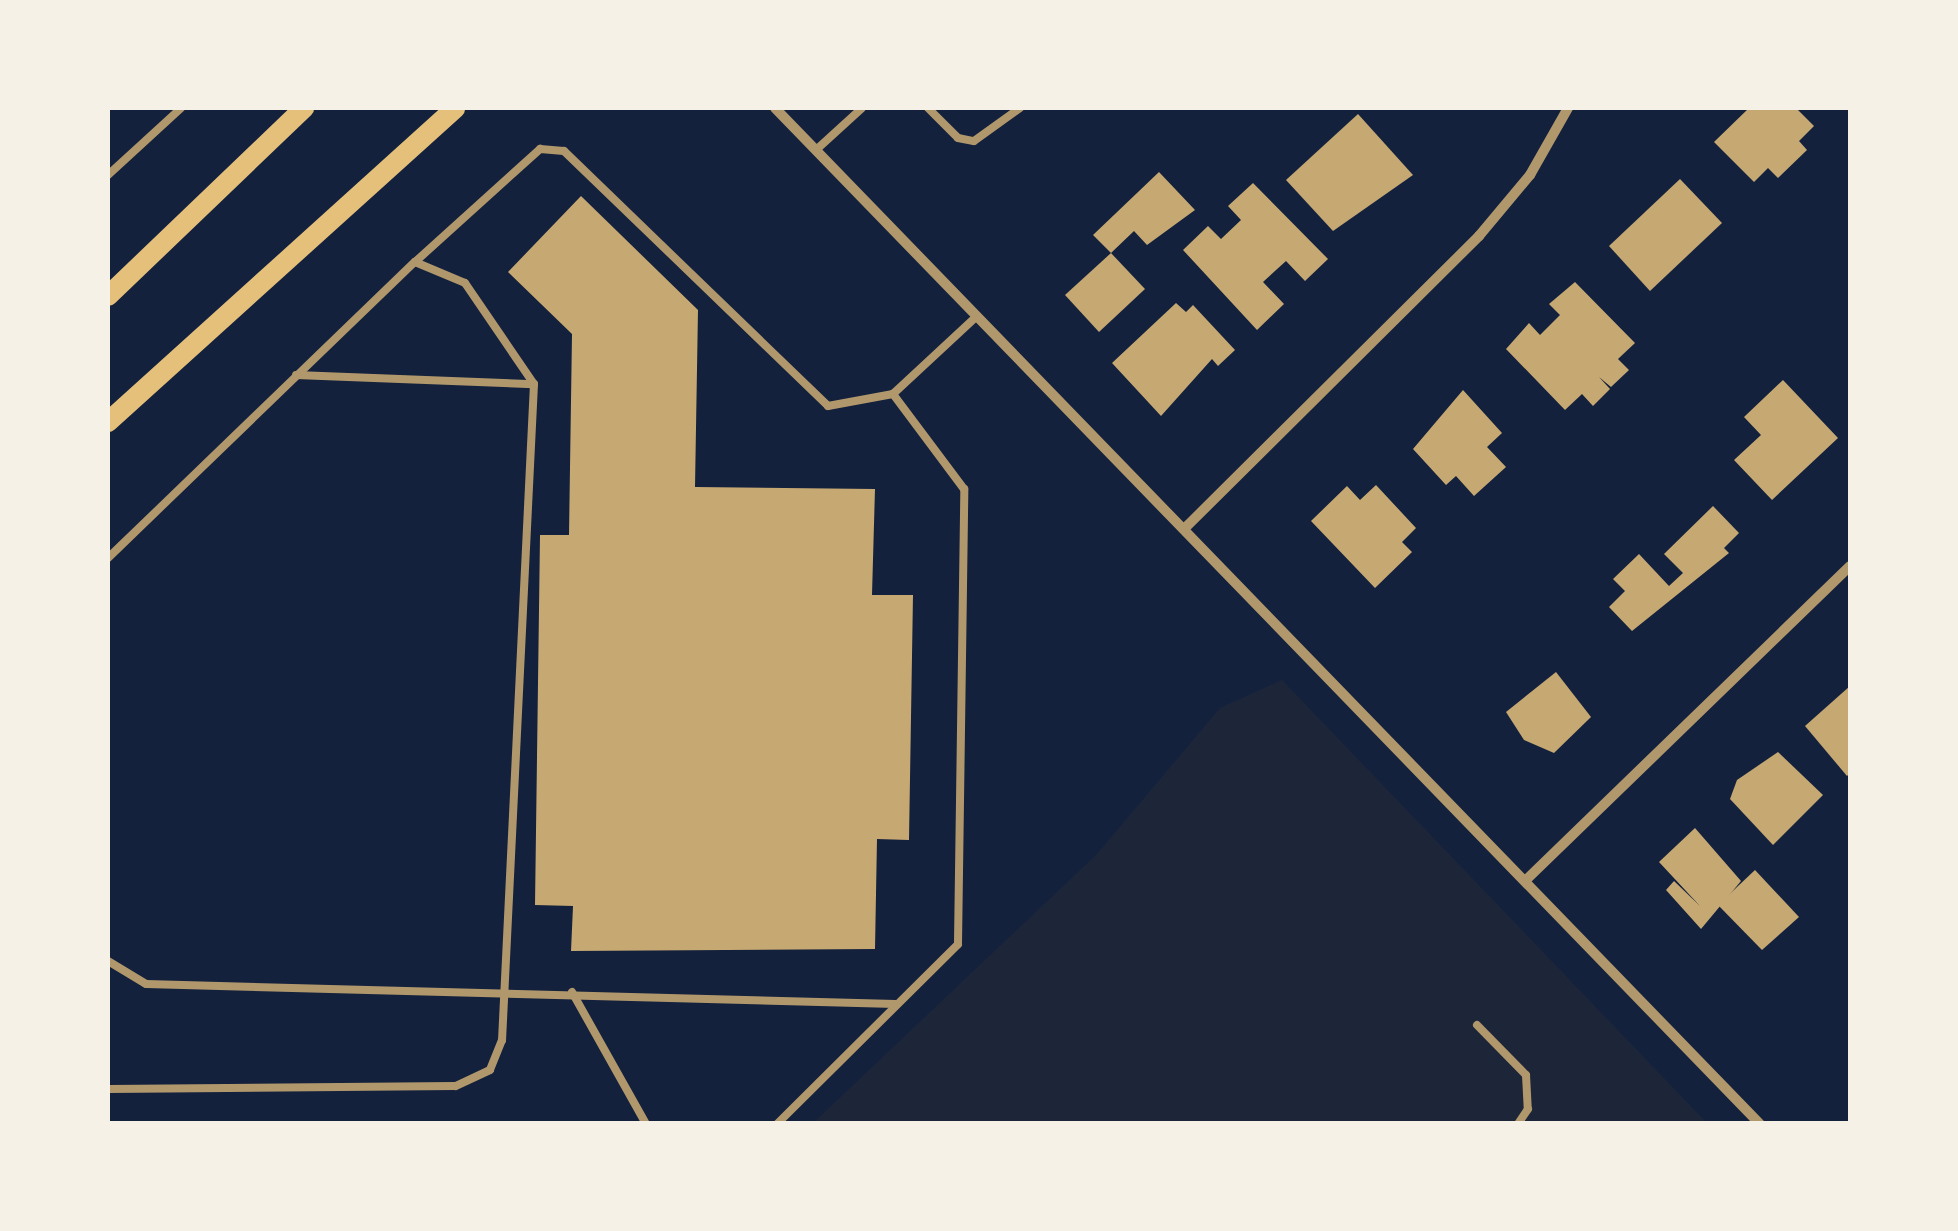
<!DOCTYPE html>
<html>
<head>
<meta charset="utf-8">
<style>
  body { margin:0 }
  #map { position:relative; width:1958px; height:1231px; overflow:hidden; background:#14213d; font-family:"PT Sans",sans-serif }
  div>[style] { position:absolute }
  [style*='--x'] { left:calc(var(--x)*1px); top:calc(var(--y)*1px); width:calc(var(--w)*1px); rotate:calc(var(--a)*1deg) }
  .green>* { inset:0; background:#1d2539 }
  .building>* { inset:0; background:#c6a872 }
  .service>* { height:8px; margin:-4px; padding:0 4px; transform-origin:4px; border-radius:4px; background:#b1986c }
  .minor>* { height:10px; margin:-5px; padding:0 5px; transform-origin:5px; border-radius:5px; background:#b1986c }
  .secondary>* { height:20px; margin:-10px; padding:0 10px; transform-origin:10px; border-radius:10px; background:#e5c07b }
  span { translate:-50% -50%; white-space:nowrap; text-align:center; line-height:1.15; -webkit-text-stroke:9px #f6f1e7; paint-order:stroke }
  .frame { position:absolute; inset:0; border:110px solid #f6f1e7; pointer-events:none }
</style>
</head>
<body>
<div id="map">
  <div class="green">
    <i style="clip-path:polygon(1282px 680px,1707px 1123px,812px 1124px,1097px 854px,1220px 708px)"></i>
  </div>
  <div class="building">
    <i style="clip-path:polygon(1749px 108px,1796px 108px,1814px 126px,1799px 141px,1807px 150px,1778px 178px,1768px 168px,1754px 182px,1714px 142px)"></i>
    <i style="clip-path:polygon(1358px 114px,1413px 175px,1333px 231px,1286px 180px)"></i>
    <i style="clip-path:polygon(1159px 172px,1195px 210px,1147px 245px,1134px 231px,1111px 253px,1093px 235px)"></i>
    <i style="clip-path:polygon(1680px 179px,1722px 223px,1650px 291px,1609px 246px)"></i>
    <i style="clip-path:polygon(1253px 183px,1328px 259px,1305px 281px,1286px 261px,1263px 282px,1284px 304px,1257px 330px,1183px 250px,1208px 226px,1221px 239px,1241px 220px,1228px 206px)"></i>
    <i style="clip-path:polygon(581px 196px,698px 310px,695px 487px,875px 489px,872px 595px,913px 595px,909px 840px,877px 839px,875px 949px,571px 951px,573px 906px,535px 905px,540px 535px,569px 535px,572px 334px,508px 272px)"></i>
    <i style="clip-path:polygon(1111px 253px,1145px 289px,1099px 332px,1065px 295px)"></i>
    <i style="clip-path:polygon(1575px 282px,1635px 343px,1618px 359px,1629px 370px,1611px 387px,1599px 377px,1610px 389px,1593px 406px,1582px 394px,1565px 410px,1506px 349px,1529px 323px,1540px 335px,1560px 315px,1549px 304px)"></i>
    <i style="clip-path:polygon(1176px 303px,1186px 312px,1193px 305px,1235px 350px,1218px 366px,1212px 359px,1161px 416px,1112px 363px)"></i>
    <i style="clip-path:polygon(1783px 380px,1838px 438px,1772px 500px,1734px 460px,1761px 435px,1744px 417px)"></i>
    <i style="clip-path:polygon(1463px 390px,1502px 433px,1487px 447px,1506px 467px,1474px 496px,1456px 476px,1446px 485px,1413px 449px)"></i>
    <i style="clip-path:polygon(1376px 485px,1416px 528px,1402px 542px,1412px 552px,1375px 588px,1311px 521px,1347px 486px,1360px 500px)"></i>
    <i style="clip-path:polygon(1713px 506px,1739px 533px,1724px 548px,1729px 553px,1632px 631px,1609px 607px,1625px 591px,1613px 579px,1639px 554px,1669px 586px,1683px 573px,1664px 554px)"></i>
    <i style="clip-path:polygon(1556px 672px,1591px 717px,1554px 753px,1524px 740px,1506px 712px)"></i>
    <i style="clip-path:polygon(1850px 686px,1850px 773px,1847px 776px,1805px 726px)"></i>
    <i style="clip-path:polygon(1778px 752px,1823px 795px,1773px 845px,1730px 799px,1737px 780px)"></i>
    <i style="clip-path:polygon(1695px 828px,1741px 881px,1701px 929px,1666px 890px,1674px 881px,1700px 906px,1659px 862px)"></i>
    <i style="clip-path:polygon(1755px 870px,1799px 917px,1762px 950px,1718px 905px)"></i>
  </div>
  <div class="service">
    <i style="--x:928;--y:108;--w:42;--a:45"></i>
    <i style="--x:958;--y:138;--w:16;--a:11"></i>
    <i style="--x:974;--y:141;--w:57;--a:-35.7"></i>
    <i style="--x:816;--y:150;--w:62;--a:-42.4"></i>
    <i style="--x:108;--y:175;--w:99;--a:-42.5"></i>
    <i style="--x:415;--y:262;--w:169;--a:-42.1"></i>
    <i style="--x:540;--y:149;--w:24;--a:5"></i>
    <i style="--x:564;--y:151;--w:367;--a:44"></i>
    <i style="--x:828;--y:406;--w:66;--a:-10.5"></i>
    <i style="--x:893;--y:394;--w:115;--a:-42.9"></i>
    <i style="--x:296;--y:375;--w:238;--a:2.2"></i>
    <i style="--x:108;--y:558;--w:426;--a:-44"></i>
    <i style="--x:415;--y:262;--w:54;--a:22.8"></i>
    <i style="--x:465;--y:283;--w:122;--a:55.7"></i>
    <i style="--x:534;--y:384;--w:657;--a:92.79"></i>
    <i style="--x:502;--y:1040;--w:32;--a:112"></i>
    <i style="--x:490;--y:1070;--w:38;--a:155"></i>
    <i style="--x:455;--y:1086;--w:347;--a:179.5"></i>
    <i style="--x:108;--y:961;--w:44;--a:31.2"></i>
    <i style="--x:146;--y:984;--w:750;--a:1.53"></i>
    <i style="--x:572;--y:992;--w:151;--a:60.7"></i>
    <i style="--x:1477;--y:1025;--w:70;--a:45.6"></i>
    <i style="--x:1526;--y:1075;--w:34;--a:87"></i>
    <i style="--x:1528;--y:1109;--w:18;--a:124"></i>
    <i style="--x:777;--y:1124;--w:255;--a:-44.8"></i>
    <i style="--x:958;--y:944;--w:455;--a:-89.2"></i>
    <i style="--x:964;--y:489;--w:119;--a:-126.8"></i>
  </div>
  <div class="minor">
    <i style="--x:775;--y:108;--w:1415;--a:45.89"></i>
    <i style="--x:1184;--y:529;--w:416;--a:-44.8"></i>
    <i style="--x:1479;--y:236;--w:80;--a:-50.1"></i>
    <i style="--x:1530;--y:175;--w:77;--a:-60.4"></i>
    <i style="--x:1526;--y:880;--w:451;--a:-44.1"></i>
  </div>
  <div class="secondary">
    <i style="--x:108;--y:296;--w:272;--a:-43.8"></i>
    <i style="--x:108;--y:422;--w:468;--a:-42.1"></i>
  </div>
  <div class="frame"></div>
</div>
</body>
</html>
